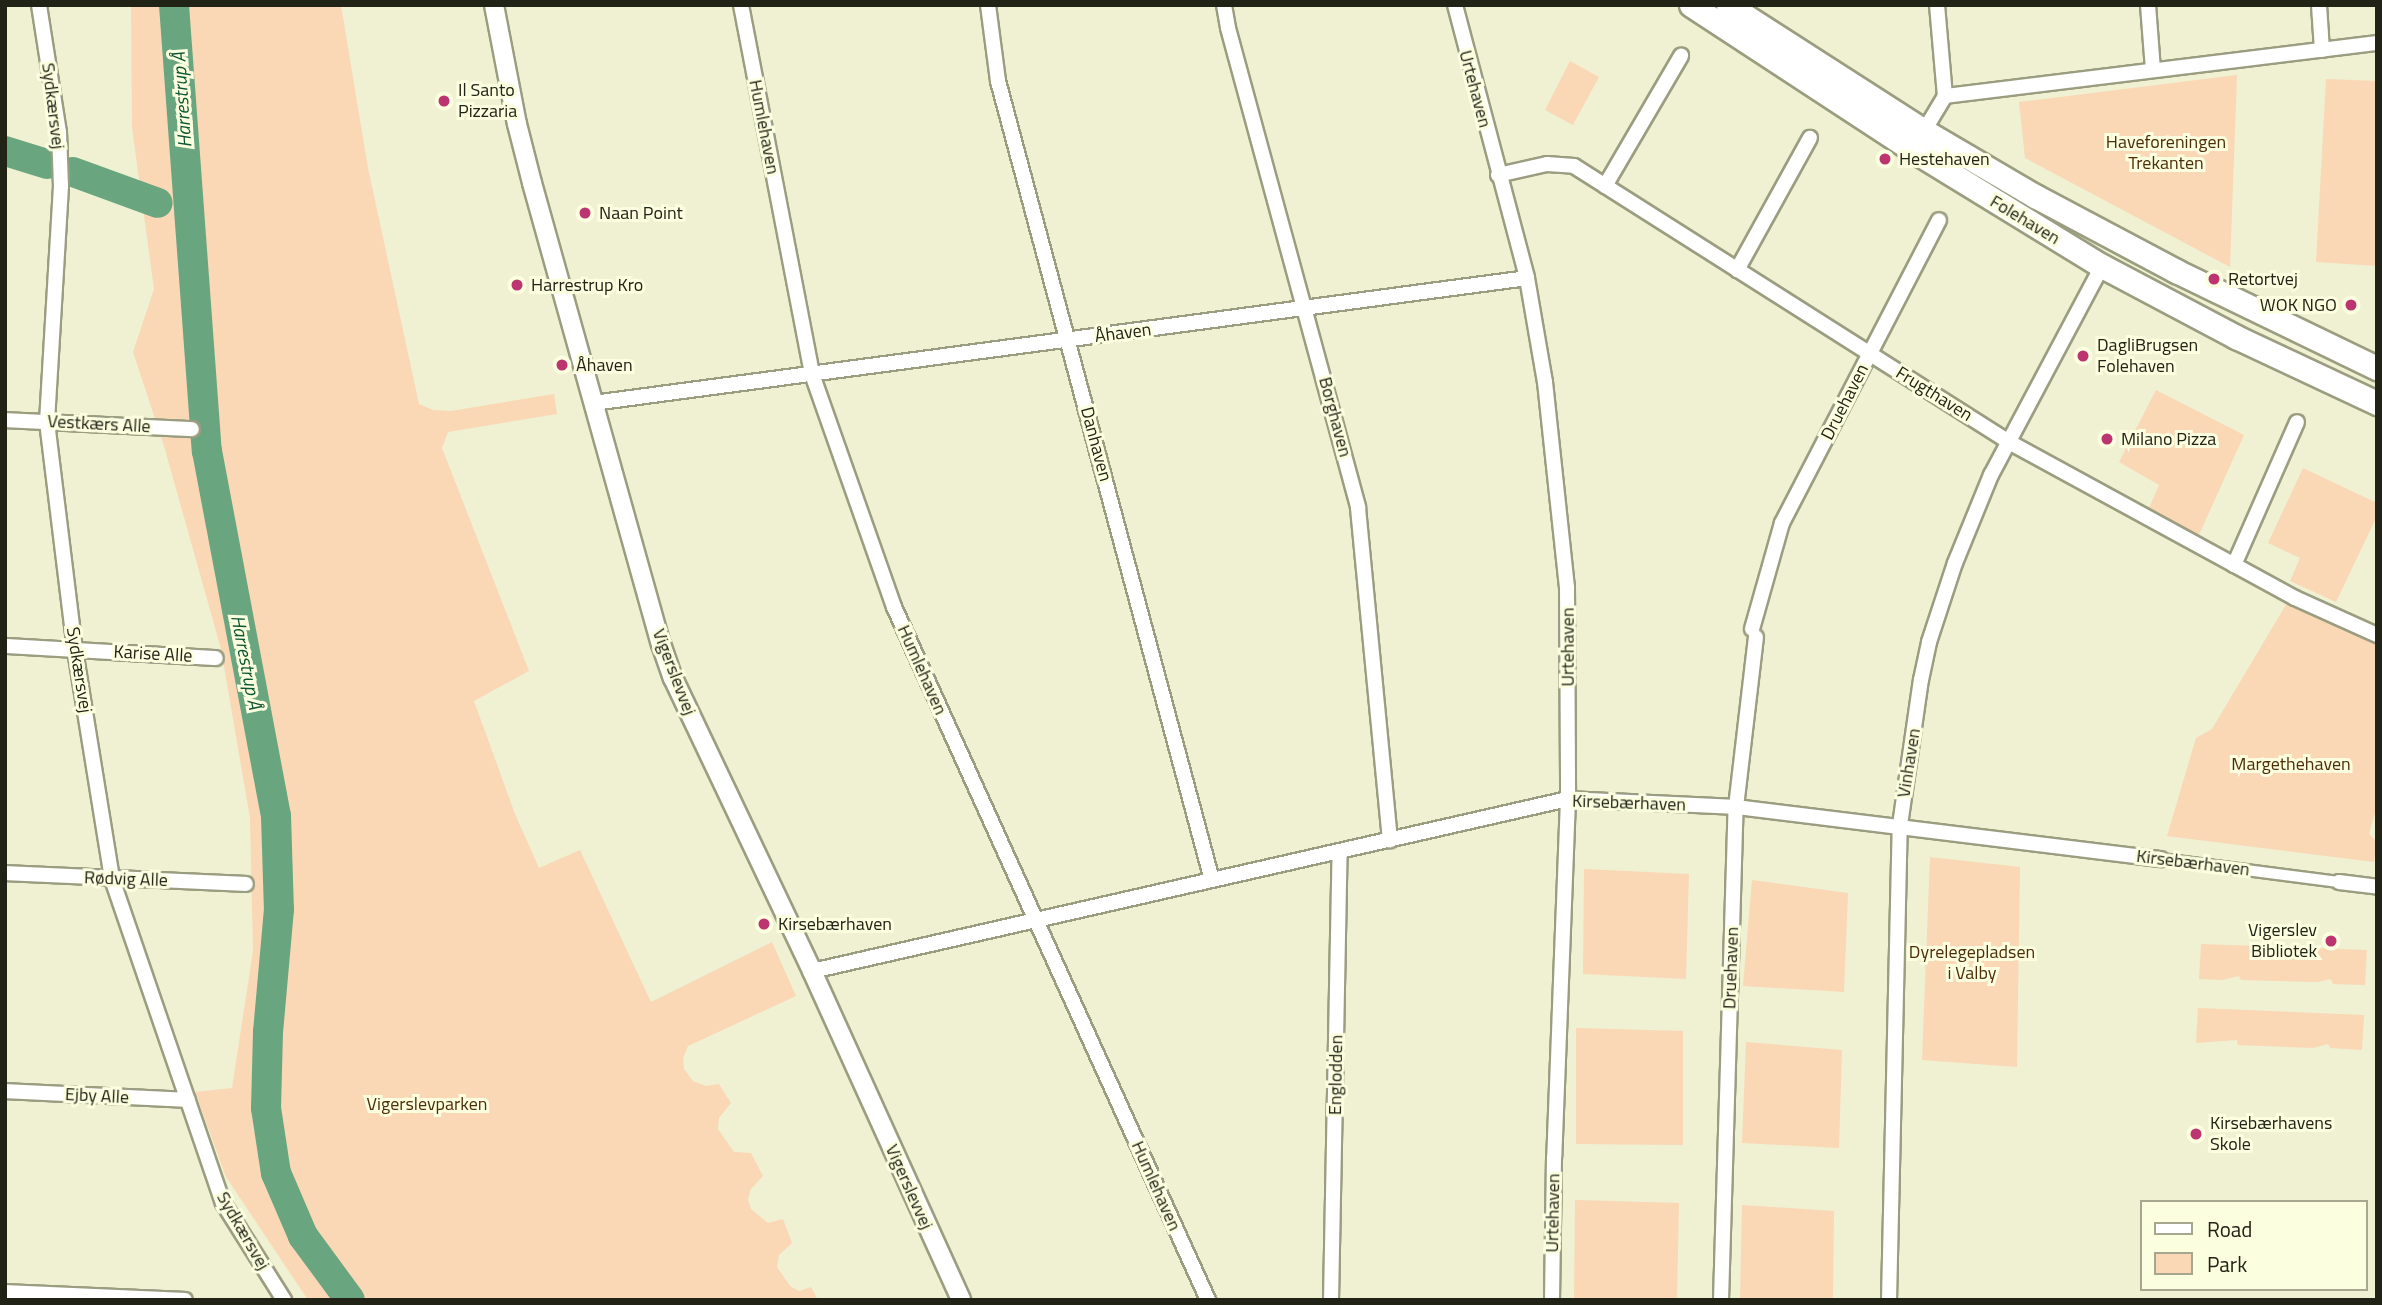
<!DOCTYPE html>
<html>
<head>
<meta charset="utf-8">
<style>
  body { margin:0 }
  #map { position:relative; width:2382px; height:1305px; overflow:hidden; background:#eff1d2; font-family:"Titillium Web",sans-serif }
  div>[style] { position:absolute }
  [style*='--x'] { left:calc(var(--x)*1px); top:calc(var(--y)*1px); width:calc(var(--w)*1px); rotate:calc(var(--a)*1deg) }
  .green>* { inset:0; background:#fad7b5 }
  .river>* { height:30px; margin:-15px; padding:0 15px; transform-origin:15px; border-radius:15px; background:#69a57f }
  .roads { filter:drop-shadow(2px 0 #9b9d80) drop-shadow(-2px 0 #9b9d80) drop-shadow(0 2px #9b9d80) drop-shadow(0 -2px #9b9d80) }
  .pedestrian>* { height:10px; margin:-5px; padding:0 5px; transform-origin:5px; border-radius:5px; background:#fff }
  .minor>* { height:14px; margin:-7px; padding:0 7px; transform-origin:7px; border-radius:7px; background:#fff }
  .tertiary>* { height:18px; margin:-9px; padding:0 9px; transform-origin:9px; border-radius:9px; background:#fff }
  .primary>* { height:23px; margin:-11.5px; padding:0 11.5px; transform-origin:11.5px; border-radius:11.5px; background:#fff }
  .dots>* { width:19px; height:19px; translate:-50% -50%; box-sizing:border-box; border:4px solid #fcffdf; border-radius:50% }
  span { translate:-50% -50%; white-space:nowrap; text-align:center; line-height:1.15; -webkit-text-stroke:6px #fcffdf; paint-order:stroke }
  .street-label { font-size:18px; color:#222317 }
  .poi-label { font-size:18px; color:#222317 }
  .left { translate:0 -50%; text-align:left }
  .right { translate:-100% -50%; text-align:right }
  .park-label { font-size:18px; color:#4d2d07 }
  .water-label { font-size:19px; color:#0d5532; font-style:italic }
  .frame { position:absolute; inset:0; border:7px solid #222317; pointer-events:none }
  .legend { position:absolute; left:2140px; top:1200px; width:228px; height:91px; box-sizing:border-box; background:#fcffdf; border:2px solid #a5a78f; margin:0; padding:9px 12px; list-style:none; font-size:21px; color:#222317 }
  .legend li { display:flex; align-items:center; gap:14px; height:35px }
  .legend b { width:35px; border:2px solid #a5a78f }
</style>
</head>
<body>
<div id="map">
  <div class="green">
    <i style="clip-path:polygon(131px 5px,341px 5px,368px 168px,419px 404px,433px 410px,451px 411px,554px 394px,557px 414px,448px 432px,442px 448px,529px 671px,474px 701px,515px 814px,539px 868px,580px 850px,651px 1002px,772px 942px,796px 996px,688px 1046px,683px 1058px,684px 1069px,693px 1081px,706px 1086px,719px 1084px,731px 1103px,719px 1118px,718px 1129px,734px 1152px,751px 1153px,763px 1176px,751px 1189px,748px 1199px,751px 1209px,768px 1223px,783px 1219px,792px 1243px,779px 1255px,777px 1267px,790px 1286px,799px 1291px,811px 1287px,818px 1300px,308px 1300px,226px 1177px,195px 1092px,232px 1088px,253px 951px,250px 818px,221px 649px,164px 446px,133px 352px,154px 289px,132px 128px)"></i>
    <i style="clip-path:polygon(1570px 61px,1599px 77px,1573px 125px,1545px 110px)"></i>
    <i style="clip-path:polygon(2237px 75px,2230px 267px,2025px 158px,2019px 102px)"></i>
    <i style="clip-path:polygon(2326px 79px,2377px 81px,2377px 266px,2316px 262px)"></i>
    <i style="clip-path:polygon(2156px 390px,2244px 435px,2198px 537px,2148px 510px,2159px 485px,2119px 462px)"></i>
    <i style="clip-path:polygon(2303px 468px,2377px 503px,2377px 516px,2336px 602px,2290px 581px,2300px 558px,2268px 543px)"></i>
    <i style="clip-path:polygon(2287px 603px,2377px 645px,2377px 806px,2369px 834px,2377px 842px,2374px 862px,2167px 836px,2196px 738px,2212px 729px)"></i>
    <i style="clip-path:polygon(1930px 857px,2020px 867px,2017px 1067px,1922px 1060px)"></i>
    <i style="clip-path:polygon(1584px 869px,1689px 874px,1686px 979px,1583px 974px)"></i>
    <i style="clip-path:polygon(1752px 880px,1848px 893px,1844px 992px,1743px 986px)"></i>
    <i style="clip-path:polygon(2201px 944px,2367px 950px,2365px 985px,2333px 984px,2331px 979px,2317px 982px,2241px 980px,2239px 976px,2223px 980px,2199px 979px)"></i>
    <i style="clip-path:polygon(2198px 1008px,2364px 1015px,2362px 1050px,2330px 1048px,2328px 1044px,2313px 1048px,2238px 1045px,2237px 1040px,2196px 1043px)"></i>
    <i style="clip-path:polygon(1576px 1028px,1683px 1031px,1683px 1145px,1576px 1144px)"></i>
    <i style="clip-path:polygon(1746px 1042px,1842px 1050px,1839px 1148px,1742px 1143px)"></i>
    <i style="clip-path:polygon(1575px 1200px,1679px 1203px,1677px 1300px,1574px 1300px)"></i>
    <i style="clip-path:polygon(1742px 1205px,1834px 1211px,1833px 1300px,1740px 1300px)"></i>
  </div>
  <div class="river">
    <i style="--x:174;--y:5;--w:447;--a:85.8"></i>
    <i style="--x:207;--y:451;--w:371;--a:79.3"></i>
    <i style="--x:276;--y:816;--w:93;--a:88.2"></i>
    <i style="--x:279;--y:909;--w:123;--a:95.1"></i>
    <i style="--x:268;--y:1032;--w:76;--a:91.5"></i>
    <i style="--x:266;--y:1108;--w:66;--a:81.3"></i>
    <i style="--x:276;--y:1173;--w:69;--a:66.8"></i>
    <i style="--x:303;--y:1236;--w:79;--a:53.7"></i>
    <i style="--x:5;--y:151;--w:44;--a:17.2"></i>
    <i style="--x:73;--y:172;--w:90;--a:20"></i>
  </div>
  <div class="roads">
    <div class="pedestrian">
      <i style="--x:2161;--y:859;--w:179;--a:7.4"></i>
    </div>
    <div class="minor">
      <i style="--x:39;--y:5;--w:129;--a:81.1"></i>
      <i style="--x:59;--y:132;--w:54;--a:87.9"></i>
      <i style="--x:61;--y:186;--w:236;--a:93.4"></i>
      <i style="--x:47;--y:422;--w:230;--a:83"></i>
      <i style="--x:75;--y:650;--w:232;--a:80.8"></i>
      <i style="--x:112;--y:879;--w:342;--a:71.1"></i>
      <i style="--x:223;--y:1203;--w:115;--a:57.8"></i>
      <i style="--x:741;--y:5;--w:376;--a:79.1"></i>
      <i style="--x:812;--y:374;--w:247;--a:70.6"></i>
      <i style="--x:894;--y:607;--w:761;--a:65.62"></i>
      <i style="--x:988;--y:5;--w:77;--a:82.5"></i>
      <i style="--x:998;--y:81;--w:827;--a:75.01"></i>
      <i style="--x:1224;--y:5;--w:23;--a:80"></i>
      <i style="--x:1228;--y:28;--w:497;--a:74.8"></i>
      <i style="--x:1358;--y:508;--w:334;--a:84.5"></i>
      <i style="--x:1455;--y:5;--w:282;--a:75.2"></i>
      <i style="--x:1527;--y:278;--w:106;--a:80.2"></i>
      <i style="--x:1545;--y:382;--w:206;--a:83.9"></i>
      <i style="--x:1567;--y:587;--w:212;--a:89.7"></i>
      <i style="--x:1568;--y:799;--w:358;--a:92.2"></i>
      <i style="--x:1554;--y:1157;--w:143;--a:90.8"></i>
      <i style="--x:1937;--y:5;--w:91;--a:85"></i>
      <i style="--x:2148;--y:5;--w:65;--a:85.6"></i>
      <i style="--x:2319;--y:5;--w:45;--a:86.2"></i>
      <i style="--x:1924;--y:131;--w:41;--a:-59"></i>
      <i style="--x:1945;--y:96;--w:435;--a:-7"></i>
      <i style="--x:1498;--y:175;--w:50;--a:-12.7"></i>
      <i style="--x:1547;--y:164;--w:27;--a:4"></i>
      <i style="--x:1574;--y:166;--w:515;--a:32.39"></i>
      <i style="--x:2009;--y:442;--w:326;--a:28.6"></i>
      <i style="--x:2295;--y:598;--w:90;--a:24.3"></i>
      <i style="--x:1605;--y:186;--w:151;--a:-59.7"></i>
      <i style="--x:1737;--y:270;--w:151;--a:-61.1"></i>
      <i style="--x:593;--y:403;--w:942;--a:-7.62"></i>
      <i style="--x:5;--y:420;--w:187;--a:2.8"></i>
      <i style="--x:2234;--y:565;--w:156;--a:-66.2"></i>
      <i style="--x:1752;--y:629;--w:110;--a:-74.2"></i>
      <i style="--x:1782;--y:523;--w:341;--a:-62.6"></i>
      <i style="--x:5;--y:646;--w:211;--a:3.3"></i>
      <i style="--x:5;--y:873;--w:241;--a:2.6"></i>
      <i style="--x:2339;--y:882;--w:38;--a:7"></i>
      <i style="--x:812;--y:971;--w:775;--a:-12.82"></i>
      <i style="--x:1568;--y:799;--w:168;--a:2.7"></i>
      <i style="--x:1736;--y:807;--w:428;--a:7"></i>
      <i style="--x:5;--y:1091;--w:183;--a:2.8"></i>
      <i style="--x:5;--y:1292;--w:180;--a:2.5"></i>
      <i style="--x:1331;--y:1300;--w:449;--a:-88.9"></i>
      <i style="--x:1721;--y:1300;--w:493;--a:-88.3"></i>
      <i style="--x:1736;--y:807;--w:171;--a:-83.3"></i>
      <i style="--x:1889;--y:1300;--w:475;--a:-88.7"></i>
      <i style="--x:1900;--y:825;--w:147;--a:-81.8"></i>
      <i style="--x:1921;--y:680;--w:39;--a:-78"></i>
      <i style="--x:1929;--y:642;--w:83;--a:-71.8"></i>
      <i style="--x:1955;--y:563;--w:95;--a:-67.8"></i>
      <i style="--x:1991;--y:475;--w:237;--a:-62"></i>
    </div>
    <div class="tertiary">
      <i style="--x:494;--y:5;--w:121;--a:79.1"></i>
      <i style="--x:517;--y:124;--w:61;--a:75.7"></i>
      <i style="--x:532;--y:183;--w:479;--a:74.4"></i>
      <i style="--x:661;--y:644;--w:36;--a:71"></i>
      <i style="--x:673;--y:678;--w:324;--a:64.6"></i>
      <i style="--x:812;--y:971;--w:361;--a:65.6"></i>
    </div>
    <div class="primary">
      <i style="--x:1691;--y:5;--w:267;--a:33.2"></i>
      <i style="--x:1914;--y:151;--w:220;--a:31.5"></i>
      <i style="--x:2102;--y:266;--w:152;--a:27.9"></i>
      <i style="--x:2236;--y:337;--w:156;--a:25.1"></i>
      <i style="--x:1728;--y:5;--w:233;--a:32.7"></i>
      <i style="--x:1924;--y:131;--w:129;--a:30.4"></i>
      <i style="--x:2035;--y:196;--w:160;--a:28"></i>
      <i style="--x:2176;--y:271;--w:223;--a:25.8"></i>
    </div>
  </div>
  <div class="dots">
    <i style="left:444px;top:101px;background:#bc3470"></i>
    <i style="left:1885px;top:159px;background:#bc3470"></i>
    <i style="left:585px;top:213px;background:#bc3470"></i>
    <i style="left:2214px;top:279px;background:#bc3470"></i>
    <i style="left:517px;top:285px;background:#bc3470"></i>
    <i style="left:2351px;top:305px;background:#bc3470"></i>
    <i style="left:2083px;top:356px;background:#bc3470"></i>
    <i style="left:562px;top:365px;background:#bc3470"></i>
    <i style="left:2107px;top:439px;background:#bc3470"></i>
    <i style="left:764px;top:924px;background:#bc3470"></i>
    <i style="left:2331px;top:941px;background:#bc3470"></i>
    <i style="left:2196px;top:1134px;background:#bc3470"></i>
  </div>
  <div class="street-label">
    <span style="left:1475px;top:89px;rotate:75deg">Urtehaven</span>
    <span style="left:53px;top:106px;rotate:83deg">Sydkærsvej</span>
    <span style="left:764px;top:127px;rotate:79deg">Humlehaven</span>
    <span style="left:2025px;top:220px;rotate:31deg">Folehaven</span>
    <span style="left:1123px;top:333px;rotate:-7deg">Åhaven</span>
    <span style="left:1934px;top:394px;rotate:32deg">Frugthaven</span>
    <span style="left:1845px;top:402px;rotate:-63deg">Druehaven</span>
    <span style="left:1335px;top:417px;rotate:75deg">Borghaven</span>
    <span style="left:99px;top:424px;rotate:3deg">Vestkærs Alle</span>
    <span style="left:1096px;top:444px;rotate:75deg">Danhaven</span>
    <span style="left:1568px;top:647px;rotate:-90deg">Urtehaven</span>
    <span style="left:153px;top:654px;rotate:3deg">Karise Alle</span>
    <span style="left:79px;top:670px;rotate:81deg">Sydkærsvej</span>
    <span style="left:922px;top:670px;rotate:66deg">Humlehaven</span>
    <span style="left:674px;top:672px;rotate:69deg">Vigerslevvej</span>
    <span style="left:1909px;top:763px;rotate:-81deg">Vinhaven</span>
    <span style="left:1629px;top:803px;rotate:2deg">Kirsebærhaven</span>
    <span style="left:2193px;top:863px;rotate:7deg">Kirsebærhaven</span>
    <span style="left:126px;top:879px;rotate:2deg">Rødvig Alle</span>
    <span style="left:1731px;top:968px;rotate:-88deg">Druehaven</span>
    <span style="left:1336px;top:1075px;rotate:-89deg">Englodden</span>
    <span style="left:97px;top:1096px;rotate:3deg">Ejby Alle</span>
    <span style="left:1156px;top:1186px;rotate:66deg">Humlehaven</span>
    <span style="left:909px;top:1187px;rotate:66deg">Vigerslevvej</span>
    <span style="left:1553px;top:1213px;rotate:-89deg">Urtehaven</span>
    <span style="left:243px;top:1231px;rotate:60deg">Sydkærsvej</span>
  </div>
  <div class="poi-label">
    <span class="left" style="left:458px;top:101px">Il Santo<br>Pizzaria</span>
    <span class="left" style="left:1899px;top:159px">Hestehaven</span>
    <span class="left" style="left:599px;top:213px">Naan Point</span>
    <span class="left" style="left:2228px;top:279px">Retortvej</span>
    <span class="left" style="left:531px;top:285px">Harrestrup Kro</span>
    <span class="right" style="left:2337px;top:305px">WOK NGO</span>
    <span class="left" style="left:2097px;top:356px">DagliBrugsen<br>Folehaven</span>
    <span class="left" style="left:576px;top:365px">Åhaven</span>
    <span class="left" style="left:2121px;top:439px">Milano Pizza</span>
    <span class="left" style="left:778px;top:924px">Kirsebærhaven</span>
    <span class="right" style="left:2317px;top:941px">Vigerslev<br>Bibliotek</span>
    <span class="left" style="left:2210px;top:1134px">Kirsebærhavens<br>Skole</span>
  </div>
  <div class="park-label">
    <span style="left:2166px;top:153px">Haveforeningen<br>Trekanten</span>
    <span style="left:2291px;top:764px">Margethehaven</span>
    <span style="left:1972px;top:963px">Dyrelegepladsen<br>i Valby</span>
    <span style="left:427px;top:1104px">Vigerslevparken</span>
  </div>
  <div class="water-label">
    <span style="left:181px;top:100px;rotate:-94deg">Harrestrup Å</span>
    <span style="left:247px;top:662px;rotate:79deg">Harrestrup Å</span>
  </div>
  <div class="frame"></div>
  <ul class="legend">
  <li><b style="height:9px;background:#fff"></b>Road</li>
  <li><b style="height:19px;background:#fad7b5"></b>Park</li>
  </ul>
</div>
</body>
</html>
